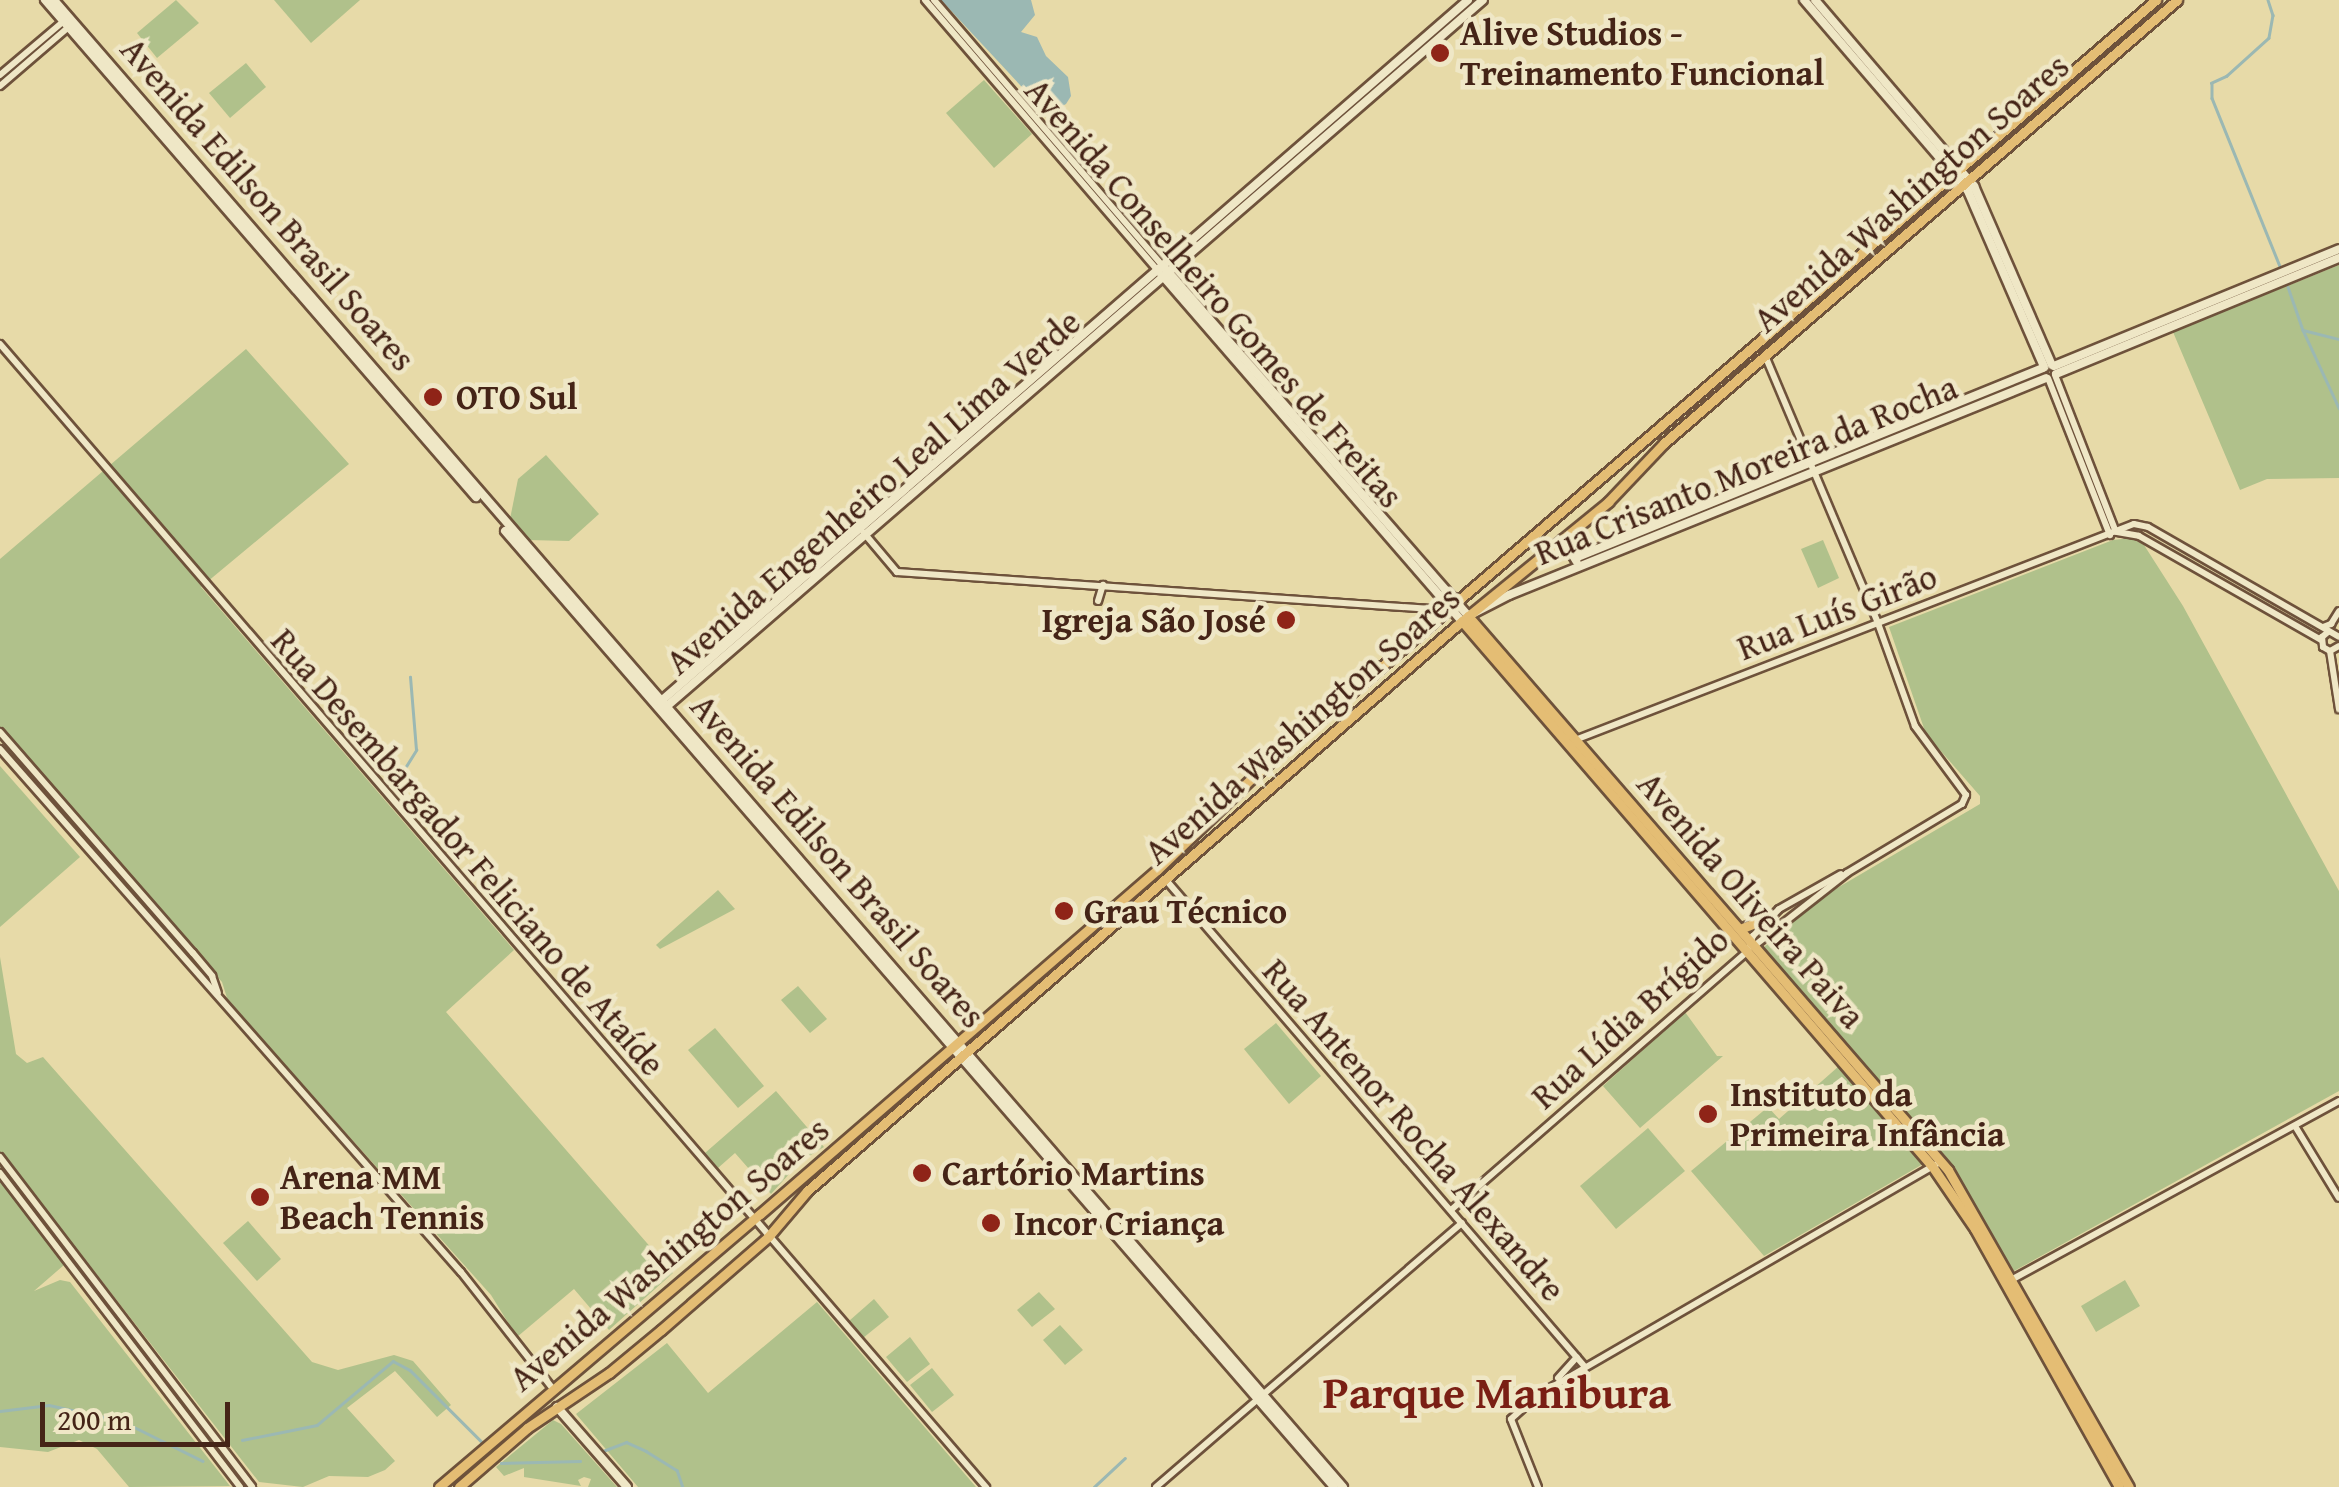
<!DOCTYPE html>
<html>
<head>
<meta charset="utf-8">
<style>
  body { margin:0 }
  #map { position:relative; width:2339px; height:1487px; overflow:hidden; background:#e7daa8; font-family:"Gentium Book Plus",serif }
  div>[style] { position:absolute }
  [style*='--x'] { left:calc(var(--x)*1px); top:calc(var(--y)*1px); width:calc(var(--w)*1px); rotate:calc(var(--a)*1deg) }
  .green>* { inset:0; background:#b0c18b }
  .water>* { inset:0; background:#9bb8b3 }
  .stream>* { height:2.5px; margin:-1.25px; padding:0 1.25px; transform-origin:1.25px; border-radius:1.25px; background:#9bb8b3 }
  .roads { filter:drop-shadow(2px 0 #6e523b) drop-shadow(-2px 0 #6e523b) drop-shadow(0 2px #6e523b) drop-shadow(0 -2px #6e523b) }
  .tertiary>* { height:6px; margin:-3px; padding:0 3px; transform-origin:3px; border-radius:3px; background:#efe7c6 }
  .secondary>* { height:8px; margin:-4px; padding:0 4px; transform-origin:4px; border-radius:4px; background:#efe7c6 }
  .primary>* { height:9px; margin:-4.5px; padding:0 4.5px; transform-origin:4.5px; border-radius:4.5px; background:#e4bd74 }
  .trunk>* { height:9px; margin:-4.5px; padding:0 4.5px; transform-origin:4.5px; border-radius:4.5px; background:#e4bd74 }
  .dots>* { width:28px; height:28px; translate:-50% -50%; box-sizing:border-box; border:5px solid #efe7c6; border-radius:50% }
  span { translate:-50% -50%; white-space:nowrap; text-align:center; line-height:1.15; -webkit-text-stroke:9px #efe7c6; paint-order:stroke }
  .poi-label { font-size:35px; color:#452417; font-weight:700 }
  .left { translate:0 -50%; text-align:left }
  .right { translate:-100% -50%; text-align:right }
  .street-label { font-size:35px; color:#452417 }
  .district-label { font-size:45px; color:#7a1f14; font-weight:700 }
  .scale { position:absolute; left:40px; top:1402px; width:190px; height:45px; box-sizing:border-box; border:5px solid #452417; border-top:0; padding-left:12px; font-size:30px; line-height:35px; white-space:nowrap; color:#452417; -webkit-text-stroke:8px #efe7c6; paint-order:stroke }
</style>
</head>
<body>
<div id="map">
  <div class="green">
    <i style="clip-path:polygon(176px 0,199px 23px,157px 58px,137px 33px)"></i>
    <i style="clip-path:polygon(274px 0,360px 0,311px 43px)"></i>
    <i style="clip-path:polygon(246px 63px,266px 87px,230px 118px,209px 93px)"></i>
    <i style="clip-path:polygon(984px 80px,1032px 134px,994px 168px,946px 113px)"></i>
    <i style="clip-path:polygon(2339px 265px,2339px 478px,2267px 479px,2240px 490px,2173px 332px)"></i>
    <i style="clip-path:polygon(246px 349px,349px 464px,201px 587px,514px 950px,446px 1012px,673px 1273px,609px 1330px,574px 1289px,517px 1337px,491px 1295px,228px 1001px,222px 982px,0 729px,0 559px)"></i>
    <i style="clip-path:polygon(546px 455px,599px 514px,569px 541px,528px 540px,510px 519px,518px 479px)"></i>
    <i style="clip-path:polygon(2131px 538px,2144px 545px,2183px 606px,2339px 891px,2339px 1091px,2014px 1271px,1935px 1147px,1764px 947px,1822px 897px,1980px 804px,1980px 796px,1926px 734px,1889px 627px,2113px 540px)"></i>
    <i style="clip-path:polygon(1823px 540px,1839px 578px,1818px 588px,1801px 549px)"></i>
    <i style="clip-path:polygon(0 766px,80px 857px,0 927px)"></i>
    <i style="clip-path:polygon(718px 890px,735px 909px,660px 949px,656px 945px)"></i>
    <i style="clip-path:polygon(0 957px,16px 1054px,27px 1063px,43px 1057px,312px 1362px,338px 1370px,394px 1355px,413px 1361px,451px 1405px,437px 1417px,395px 1371px,347px 1408px,395px 1461px,385px 1470px,368px 1477px,329px 1476px,303px 1487px,259px 1482px,79px 1252px,34px 1291px,60px 1280px,70px 1282px,230px 1486px,129px 1487px,97px 1449px,79px 1440px,48px 1452px,0 1447px)"></i>
    <i style="clip-path:polygon(798px 986px,827px 1019px,810px 1033px,781px 1000px)"></i>
    <i style="clip-path:polygon(1685px 1012px,1717px 1056px,1723px 1056px,1640px 1128px,1603px 1086px)"></i>
    <i style="clip-path:polygon(1276px 1023px,1321px 1076px,1289px 1104px,1244px 1049px)"></i>
    <i style="clip-path:polygon(715px 1028px,764px 1086px,738px 1108px,688px 1050px)"></i>
    <i style="clip-path:polygon(1839px 1066px,1923px 1164px,1764px 1256px,1691px 1171px,1768px 1107px,1779px 1119px)"></i>
    <i style="clip-path:polygon(776px 1091px,824px 1147px,801px 1161px,771px 1194px,735px 1153px,718px 1168px,705px 1153px)"></i>
    <i style="clip-path:polygon(1648px 1128px,1685px 1171px,1616px 1229px,1580px 1186px)"></i>
    <i style="clip-path:polygon(248px 1221px,281px 1259px,257px 1281px,223px 1243px)"></i>
    <i style="clip-path:polygon(2125px 1280px,2140px 1306px,2096px 1332px,2081px 1306px)"></i>
    <i style="clip-path:polygon(1039px 1292px,1055px 1309px,1032px 1327px,1017px 1310px)"></i>
    <i style="clip-path:polygon(874px 1299px,889px 1317px,863px 1338px,849px 1321px)"></i>
    <i style="clip-path:polygon(817px 1302px,976px 1487px,638px 1487px,576px 1414px,667px 1343px,708px 1393px)"></i>
    <i style="clip-path:polygon(1060px 1325px,1083px 1350px,1065px 1365px,1043px 1340px)"></i>
    <i style="clip-path:polygon(910px 1337px,930px 1364px,907px 1382px,886px 1357px)"></i>
    <i style="clip-path:polygon(932px 1368px,954px 1395px,932px 1412px,910px 1385px)"></i>
    <i style="clip-path:polygon(553px 1420px,561px 1424px,617px 1487px,588px 1487px,591px 1479px,584px 1477px,578px 1480px,581px 1486px,524px 1477px,524px 1468px,504px 1476px,496px 1467px)"></i>
  </div>
  <div class="water">
    <i style="clip-path:polygon(941px 0,1031px 0,1035px 15px,1021px 32px,1037px 37px,1046px 56px,1068px 77px,1071px 96px,1066px 104px,1052px 111px,1043px 98px,1034px 100px)"></i>
  </div>
  <div class="stream">
    <i style="--x:2268;--y:0;--w:16;--a:72"></i>
    <i style="--x:2273;--y:15;--w:23;--a:100"></i>
    <i style="--x:2269;--y:38;--w:57;--a:137.9"></i>
    <i style="--x:2227;--y:76;--w:17;--a:155"></i>
    <i style="--x:2212;--y:83;--w:15;--a:90"></i>
    <i style="--x:2212;--y:98;--w:181;--a:68"></i>
    <i style="--x:2288;--y:287;--w:46;--a:70.8"></i>
    <i style="--x:2303;--y:330;--w:37;--a:14"></i>
    <i style="--x:2303;--y:330;--w:86;--a:65.2"></i>
    <i style="--x:395;--y:784;--w:40;--a:-58"></i>
    <i style="--x:416;--y:750;--w:73;--a:-94.7"></i>
    <i style="--x:0;--y:1411;--w:49;--a:-7"></i>
    <i style="--x:49;--y:1405;--w:75;--a:12.4"></i>
    <i style="--x:122;--y:1421;--w:90;--a:26.3"></i>
    <i style="--x:242;--y:1440;--w:76;--a:-11.3"></i>
    <i style="--x:317;--y:1425;--w:99;--a:-40.1"></i>
    <i style="--x:393;--y:1361;--w:19;--a:28"></i>
    <i style="--x:410;--y:1370;--w:103;--a:45"></i>
    <i style="--x:603;--y:1451;--w:25;--a:-21"></i>
    <i style="--x:626;--y:1442;--w:22;--a:24"></i>
    <i style="--x:646;--y:1451;--w:36;--a:32"></i>
    <i style="--x:677;--y:1470;--w:18;--a:71"></i>
    <i style="--x:501;--y:1463;--w:79;--a:-1.5"></i>
    <i style="--x:1094;--y:1487;--w:42;--a:-43.1"></i>
  </div>
  <div class="roads">
    <div class="tertiary">
      <i style="--x:925;--y:0;--w:357;--a:49.3"></i>
      <i style="--x:934;--y:0;--w:351;--a:49.3"></i>
      <i style="--x:0;--y:75;--w:84;--a:-40.2"></i>
      <i style="--x:0;--y:86;--w:94;--a:-40.7"></i>
      <i style="--x:0;--y:344;--w:1510;--a:49.22"></i>
      <i style="--x:2055;--y:375;--w:168;--a:68.8"></i>
      <i style="--x:2048;--y:378;--w:169;--a:68.5"></i>
      <i style="--x:2117;--y:532;--w:22;--a:10"></i>
      <i style="--x:2139;--y:536;--w:210;--a:29.7"></i>
      <i style="--x:864;--y:533;--w:51;--a:49.8"></i>
      <i style="--x:897;--y:572;--w:550;--a:3.96"></i>
      <i style="--x:1098;--y:601;--w:17;--a:-73"></i>
      <i style="--x:2323;--y:627;--w:9;--a:-21"></i>
      <i style="--x:2331;--y:624;--w:15;--a:-58"></i>
      <i style="--x:2328;--y:632;--w:8;--a:140"></i>
      <i style="--x:2322;--y:637;--w:10;--a:84"></i>
      <i style="--x:2323;--y:647;--w:8;--a:30"></i>
      <i style="--x:2330;--y:651;--w:10;--a:-29"></i>
      <i style="--x:2330;--y:651;--w:59;--a:81.2"></i>
      <i style="--x:0;--y:732;--w:293;--a:48.9"></i>
      <i style="--x:193;--y:953;--w:30;--a:50"></i>
      <i style="--x:212;--y:976;--w:18;--a:71"></i>
      <i style="--x:1575;--y:740;--w:599;--a:-21.13"></i>
      <i style="--x:2134;--y:524;--w:14;--a:12"></i>
      <i style="--x:2148;--y:527;--w:220;--a:29.9"></i>
      <i style="--x:0;--y:749;--w:697;--a:48.61"></i>
      <i style="--x:461;--y:1272;--w:149;--a:51.8"></i>
      <i style="--x:1166;--y:880;--w:642;--a:49.29"></i>
      <i style="--x:1754;--y:946;--w:118;--a:-38.1"></i>
      <i style="--x:1847;--y:873;--w:134;--a:-31"></i>
      <i style="--x:1962;--y:804;--w:10;--a:-66"></i>
      <i style="--x:1966;--y:795;--w:86;--a:-126.5"></i>
      <i style="--x:1915;--y:726;--w:109;--a:-109.8"></i>
      <i style="--x:1878;--y:623;--w:290;--a:-112.9"></i>
      <i style="--x:2295;--y:1126;--w:84;--a:58.6"></i>
      <i style="--x:0;--y:1157;--w:415;--a:52.6"></i>
      <i style="--x:0;--y:1173;--w:395;--a:52.6"></i>
      <i style="--x:1451;--y:1210;--w:394;--a:-41.1"></i>
      <i style="--x:1748;--y:951;--w:16;--a:-72"></i>
      <i style="--x:1753;--y:936;--w:37;--a:-46"></i>
      <i style="--x:1779;--y:909;--w:71;--a:-29.4"></i>
      <i style="--x:2011;--y:1280;--w:374;--a:-28.6"></i>
      <i style="--x:1558;--y:1378;--w:28;--a:-48"></i>
      <i style="--x:1156;--y:1487;--w:404;--a:-40.8"></i>
      <i style="--x:1538;--y:1487;--w:73;--a:-111.7"></i>
      <i style="--x:1511;--y:1419;--w:36;--a:-42"></i>
      <i style="--x:1538;--y:1395;--w:466;--a:-30.1"></i>
    </div>
    <div class="secondary">
      <i style="--x:45;--y:0;--w:658;--a:49.07"></i>
      <i style="--x:54;--y:0;--w:1968;--a:49.08"></i>
      <i style="--x:1804;--y:0;--w:252;--a:49.3"></i>
      <i style="--x:1968;--y:191;--w:192;--a:66.6"></i>
      <i style="--x:1815;--y:0;--w:245;--a:49.5"></i>
      <i style="--x:1974;--y:186;--w:195;--a:66.5"></i>
      <i style="--x:1163;--y:266;--w:464;--a:48.9"></i>
      <i style="--x:1468;--y:616;--w:46;--a:-27.1"></i>
      <i style="--x:1509;--y:595;--w:579;--a:-22"></i>
      <i style="--x:1161;--y:274;--w:459;--a:49.1"></i>
      <i style="--x:2054;--y:366;--w:308;--a:-22.3"></i>
      <i style="--x:2056;--y:374;--w:306;--a:-22.3"></i>
      <i style="--x:505;--y:531;--w:1265;--a:49.07"></i>
      <i style="--x:1563;--y:539;--w:26;--a:59"></i>
      <i style="--x:1575;--y:558;--w:505;--a:-22.1"></i>
      <i style="--x:660;--y:702;--w:1070;--a:-40.98"></i>
      <i style="--x:666;--y:707;--w:1080;--a:-40.87"></i>
      <i style="--x:557;--y:1407;--w:106;--a:48.8"></i>
    </div>
    <div class="primary">
      <i style="--x:1468;--y:616;--w:733;--a:49.09"></i>
      <i style="--x:1948;--y:1170;--w:365;--a:60.3"></i>
      <i style="--x:1462;--y:621;--w:720;--a:49.23"></i>
      <i style="--x:1932;--y:1166;--w:76;--a:55.7"></i>
      <i style="--x:1975;--y:1229;--w:295;--a:60.8"></i>
      <i style="--x:1740;--y:929;--w:32;--a:-22"></i>
    </div>
    <div class="trunk">
      <i style="--x:439;--y:1487;--w:421;--a:-40.4"></i>
      <i style="--x:760;--y:1214;--w:525;--a:-40.91"></i>
      <i style="--x:1157;--y:870;--w:132;--a:-44.1"></i>
      <i style="--x:1252;--y:778;--w:1193;--a:-40.72"></i>
      <i style="--x:459;--y:1487;--w:90;--a:-40.9"></i>
      <i style="--x:527;--y:1428;--w:99;--a:-33.9"></i>
      <i style="--x:609;--y:1373;--w:67;--a:-39.6"></i>
      <i style="--x:661;--y:1330;--w:142;--a:-41"></i>
      <i style="--x:768;--y:1237;--w:60;--a:-49.7"></i>
      <i style="--x:807;--y:1191;--w:859;--a:-41.04"></i>
      <i style="--x:1455;--y:627;--w:198;--a:-39.2"></i>
      <i style="--x:1608;--y:502;--w:81;--a:-46.5"></i>
      <i style="--x:1664;--y:443;--w:678;--a:-40.81"></i>
    </div>
  </div>
  <div class="dots">
    <i style="left:1440px;top:53px;background:#8f2418"></i>
    <i style="left:433px;top:397px;background:#8f2418"></i>
    <i style="left:1286px;top:620px;background:#8f2418"></i>
    <i style="left:1064px;top:911px;background:#8f2418"></i>
    <i style="left:1708px;top:1114px;background:#8f2418"></i>
    <i style="left:922px;top:1173px;background:#8f2418"></i>
    <i style="left:260px;top:1197px;background:#8f2418"></i>
    <i style="left:991px;top:1223px;background:#8f2418"></i>
  </div>
  <div class="poi-label">
    <span class="left" style="left:1460px;top:53px">Alive Studios -<br>Treinamento Funcional</span>
    <span class="left" style="left:456px;top:397px">OTO Sul</span>
    <span class="right" style="left:1266px;top:620px">Igreja São José</span>
    <span class="left" style="left:1084px;top:911px">Grau Técnico</span>
    <span class="left" style="left:1730px;top:1114px">Instituto da<br>Primeira Infância</span>
    <span class="left" style="left:942px;top:1173px">Cartório Martins</span>
    <span class="left" style="left:280px;top:1197px">Arena MM<br>Beach Tennis</span>
    <span class="left" style="left:1014px;top:1223px">Incor Criança</span>
  </div>
  <div class="street-label">
    <span style="left:1911px;top:193px;rotate:-41deg">Avenida Washington Soares</span>
    <span style="left:268px;top:204px;rotate:49deg">Avenida Edilson Brasil Soares</span>
    <span style="left:1214px;top:293px;rotate:49deg">Avenida Conselheiro Gomes de Freitas</span>
    <span style="left:1746px;top:470px;rotate:-22deg">Rua Crisanto Moreira da Rocha</span>
    <span style="left:873px;top:492px;rotate:-41deg">Avenida Engenheiro Leal Lima Verde</span>
    <span style="left:1837px;top:612px;rotate:-21deg">Rua Luís Girão</span>
    <span style="left:1302px;top:725px;rotate:-41deg">Avenida Washington Soares</span>
    <span style="left:468px;top:852px;rotate:49deg">Rua Desembargador Feliciano de Ataíde</span>
    <span style="left:838px;top:861px;rotate:49deg">Avenida Edilson Brasil Soares</span>
    <span style="left:1751px;top:900px;rotate:49deg">Avenida Oliveira Paiva</span>
    <span style="left:1630px;top:1018px;rotate:-42deg">Rua Lídia Brígido</span>
    <span style="left:1414px;top:1130px;rotate:49deg">Rua Antenor Rocha Alexandre</span>
    <span style="left:669px;top:1254px;rotate:-40deg">Avenida Washington Soares</span>
  </div>
  <div class="district-label">
    <span style="left:1497px;top:1392px">Parque Manibura</span>
  </div>
  <div class="scale">200 m</div>
</div>
</body>
</html>
